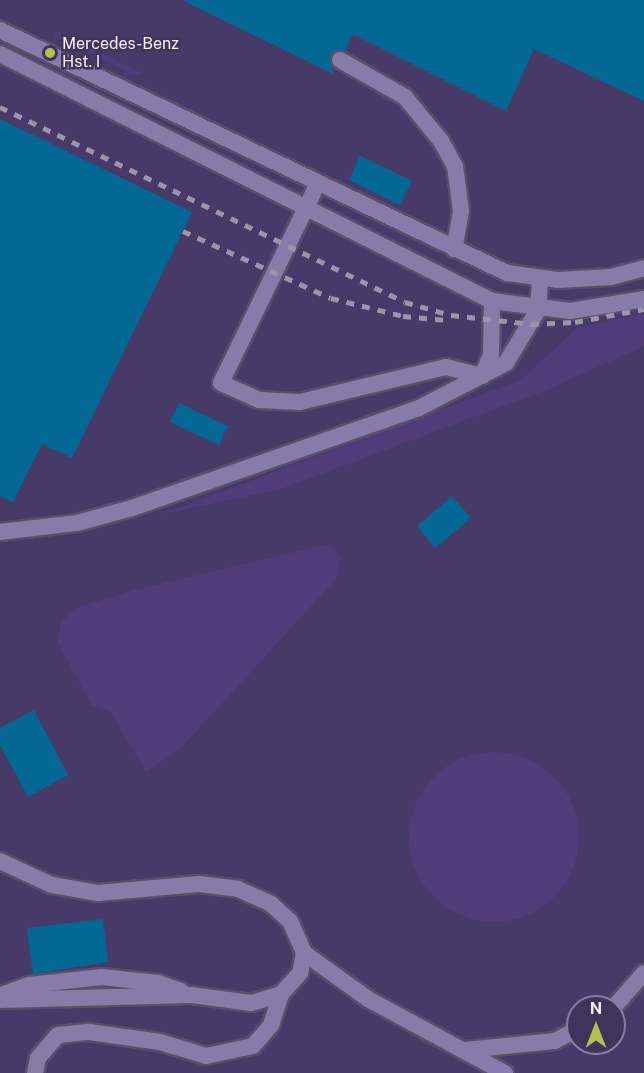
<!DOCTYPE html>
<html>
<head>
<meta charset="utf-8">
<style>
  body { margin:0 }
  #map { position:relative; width:644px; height:1073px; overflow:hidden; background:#3f345b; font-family:"Public Sans",sans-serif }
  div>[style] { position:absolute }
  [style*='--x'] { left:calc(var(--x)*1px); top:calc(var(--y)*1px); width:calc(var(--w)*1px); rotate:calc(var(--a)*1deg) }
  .built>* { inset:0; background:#473a68 }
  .green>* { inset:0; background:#4f3c79 }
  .round { border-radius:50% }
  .building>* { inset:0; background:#036994 }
  .roads { filter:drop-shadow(2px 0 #574f6c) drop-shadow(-2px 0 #574f6c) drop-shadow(0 2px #574f6c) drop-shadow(0 -2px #574f6c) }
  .minor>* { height:16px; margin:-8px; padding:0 8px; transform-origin:8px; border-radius:8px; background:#877ca9 }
  .rail>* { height:4.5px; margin-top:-2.25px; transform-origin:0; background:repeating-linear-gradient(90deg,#9b94ad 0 8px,transparent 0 16px) }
  .dots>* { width:16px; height:16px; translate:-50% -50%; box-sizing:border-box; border:3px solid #3f345b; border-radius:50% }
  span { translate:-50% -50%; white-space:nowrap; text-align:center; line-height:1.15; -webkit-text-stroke:5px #3f345b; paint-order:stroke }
  .poi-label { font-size:16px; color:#f4f2fc }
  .left { translate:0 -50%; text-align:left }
  .north { position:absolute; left:566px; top:995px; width:60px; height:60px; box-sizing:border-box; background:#3f345b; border:2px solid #87809b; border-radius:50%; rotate:0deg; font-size:16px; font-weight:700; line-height:24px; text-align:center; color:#f4f2fc }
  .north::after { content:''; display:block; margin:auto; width:21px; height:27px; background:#b3c24b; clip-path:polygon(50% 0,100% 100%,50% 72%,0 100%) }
</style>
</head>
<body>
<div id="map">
  <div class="built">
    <i style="clip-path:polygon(evenodd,0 0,644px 0,644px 1073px,0 1073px,0 0,578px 1007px,614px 1007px,614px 1043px,578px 1043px,578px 1007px)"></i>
  </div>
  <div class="green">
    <i style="clip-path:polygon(56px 31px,140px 72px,141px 74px,123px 75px,124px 70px,54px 36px)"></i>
    <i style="clip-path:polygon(644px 313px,644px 346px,547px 390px,281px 489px,159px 515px,521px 380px,577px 328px)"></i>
    <i style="clip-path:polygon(323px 545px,335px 548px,341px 557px,336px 579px,181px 748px,146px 772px,110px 711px,91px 705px,58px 642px,61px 621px,79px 607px,135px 590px)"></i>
    <i class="round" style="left:409px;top:752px;width:170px;height:170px"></i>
  </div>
  <div class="building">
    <i style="clip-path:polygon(182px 0,644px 0,644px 101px,534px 49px,506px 111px,353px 34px,345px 51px,331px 55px,333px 74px)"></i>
    <i style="clip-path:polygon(0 119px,192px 212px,72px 458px,42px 444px,13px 502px,0 496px)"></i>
    <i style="clip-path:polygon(360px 156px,412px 181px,400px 205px,349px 180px)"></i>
    <i style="clip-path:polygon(179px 403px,228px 426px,219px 445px,170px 422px)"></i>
    <i style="clip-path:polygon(452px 496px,471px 518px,435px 548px,417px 526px)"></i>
    <i style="clip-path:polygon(34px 710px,68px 775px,28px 797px,0 745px,0 728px)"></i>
    <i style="clip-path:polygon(103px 919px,108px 962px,33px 974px,27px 928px)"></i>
  </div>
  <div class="roads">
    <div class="minor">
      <i style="--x:0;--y:30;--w:562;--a:25.61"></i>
      <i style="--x:507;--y:273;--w:51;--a:7.8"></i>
      <i style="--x:558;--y:280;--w:53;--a:-3.2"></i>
      <i style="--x:611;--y:277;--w:34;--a:-15"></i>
      <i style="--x:0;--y:54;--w:551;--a:26.66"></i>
      <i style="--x:492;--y:301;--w:79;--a:7.3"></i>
      <i style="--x:570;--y:311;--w:75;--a:-9.2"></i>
      <i style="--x:340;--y:60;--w:75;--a:29.6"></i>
      <i style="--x:405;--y:97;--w:57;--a:50.7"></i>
      <i style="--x:441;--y:141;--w:29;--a:61"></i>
      <i style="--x:455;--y:166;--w:45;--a:82.4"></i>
      <i style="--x:461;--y:211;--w:39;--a:100"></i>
      <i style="--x:318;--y:183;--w:222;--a:115.9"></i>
      <i style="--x:221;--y:383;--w:42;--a:24.1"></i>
      <i style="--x:259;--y:400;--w:41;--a:2.8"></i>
      <i style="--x:300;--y:402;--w:150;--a:-13.5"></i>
      <i style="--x:446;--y:367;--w:37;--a:14"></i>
      <i style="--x:482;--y:376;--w:23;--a:-67"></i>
      <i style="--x:491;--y:355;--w:54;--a:-88.9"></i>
      <i style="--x:0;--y:532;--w:78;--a:-6.7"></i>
      <i style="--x:77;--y:523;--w:57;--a:-15.3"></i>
      <i style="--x:132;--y:508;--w:302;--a:-19.2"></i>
      <i style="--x:417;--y:409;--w:100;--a:-27.3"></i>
      <i style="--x:506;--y:363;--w:62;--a:-58.9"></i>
      <i style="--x:538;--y:310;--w:32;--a:-86"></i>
      <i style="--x:0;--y:861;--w:57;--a:24.8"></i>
      <i style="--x:52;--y:885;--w:47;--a:9.9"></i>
      <i style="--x:98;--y:893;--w:101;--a:-5.1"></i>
      <i style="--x:199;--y:884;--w:39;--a:7"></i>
      <i style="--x:238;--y:889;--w:36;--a:24"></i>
      <i style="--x:271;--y:904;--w:25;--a:42"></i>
      <i style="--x:290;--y:921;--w:35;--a:66"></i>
      <i style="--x:304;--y:953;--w:20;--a:101"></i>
      <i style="--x:300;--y:973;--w:28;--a:132"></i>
      <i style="--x:281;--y:994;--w:31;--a:163"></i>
      <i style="--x:251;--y:1003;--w:61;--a:-172.4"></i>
      <i style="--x:191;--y:995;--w:191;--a:178.5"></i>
      <i style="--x:304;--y:953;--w:79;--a:35.7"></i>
      <i style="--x:368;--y:999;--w:156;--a:28.4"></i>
      <i style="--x:4;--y:994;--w:27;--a:-20"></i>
      <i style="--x:29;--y:985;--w:73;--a:-6.3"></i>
      <i style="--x:102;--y:977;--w:56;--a:6.1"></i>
      <i style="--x:158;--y:983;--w:24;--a:19"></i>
      <i style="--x:614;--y:1007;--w:45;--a:-48.6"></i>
      <i style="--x:465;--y:1050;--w:90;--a:-5.7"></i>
      <i style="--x:555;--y:1041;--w:26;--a:-28"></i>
      <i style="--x:35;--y:1073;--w:15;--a:-79"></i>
      <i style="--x:38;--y:1058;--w:30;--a:-49"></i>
      <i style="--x:58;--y:1035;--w:31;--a:-6"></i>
      <i style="--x:89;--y:1032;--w:72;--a:8"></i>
      <i style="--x:160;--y:1042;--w:48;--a:16.9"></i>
      <i style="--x:206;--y:1056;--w:48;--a:-12"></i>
      <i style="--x:253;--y:1046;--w:28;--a:-49"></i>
      <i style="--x:271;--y:1025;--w:33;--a:-72"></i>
    </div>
  </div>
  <div class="rail">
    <i style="--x:0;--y:107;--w:449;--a:25.7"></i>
    <i style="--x:405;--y:302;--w:48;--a:15.8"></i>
    <i style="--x:451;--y:315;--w:81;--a:6.4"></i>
    <i style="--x:531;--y:324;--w:44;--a:-2.6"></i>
    <i style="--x:575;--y:322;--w:70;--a:-10.7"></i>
    <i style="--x:183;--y:231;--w:162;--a:24.4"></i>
    <i style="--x:331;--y:298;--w:74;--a:14"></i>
    <i style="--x:403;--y:316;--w:44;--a:5.2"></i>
  </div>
  <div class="dots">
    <i style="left:50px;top:53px;background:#b3c24b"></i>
  </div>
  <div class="poi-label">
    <span class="left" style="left:62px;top:53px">Mercedes-Benz<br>Hst. I</span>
  </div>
  <div class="north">N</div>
</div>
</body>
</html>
